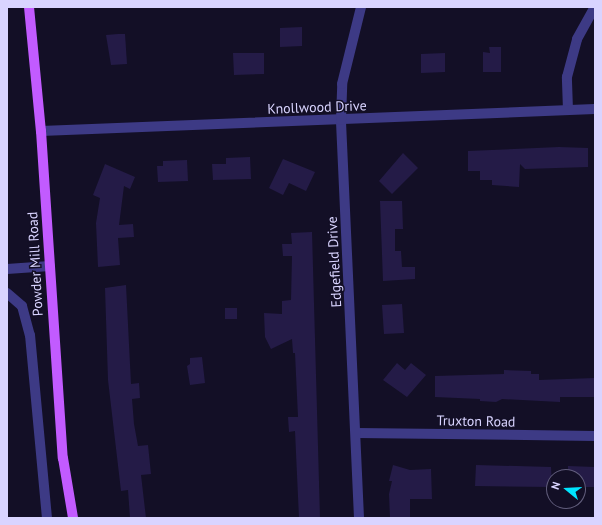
<!DOCTYPE html>
<html>
<head>
<meta charset="utf-8">
<style>
  body { margin:0 }
  #map { position:relative; width:602px; height:525px; overflow:hidden; background:#130f26; font-family:"PT Sans",sans-serif }
  div>[style] { position:absolute }
  [style*='--x'] { left:calc(var(--x)*1px); top:calc(var(--y)*1px); width:calc(var(--w)*1px); rotate:calc(var(--a)*1deg) }
  .building>* { inset:0; background:#241b47 }
  .minor>* { height:10px; margin:-5px; padding:0 5px; transform-origin:5px; border-radius:5px; background:#3d3a85 }
  .major>* { height:10px; margin:-5px; padding:0 5px; transform-origin:5px; border-radius:5px; background:#c25bff }
  span { translate:-50% -50%; white-space:nowrap; text-align:center; line-height:1.15; -webkit-text-stroke:3px #130f26; paint-order:stroke }
  .street-label { font-size:14px; color:#d9d4ff }
  .frame { position:absolute; inset:0; border:8px solid #d9d4ff; pointer-events:none }
  .north { position:absolute; left:546px; top:469px; width:40px; height:40px; box-sizing:border-box; background:#130f26; border:1px solid #625e7d; border-radius:50%; rotate:288deg; font-size:11px; font-weight:700; line-height:16px; text-align:center; color:#d9d4ff }
  .north::after { content:''; display:block; margin:auto; width:14px; height:18px; background:#00e5ff; clip-path:polygon(50% 0,100% 100%,50% 72%,0 100%) }
</style>
</head>
<body>
<div id="map">
  <div class="building">
    <i style="clip-path:polygon(302px 27px,302px 46px,280px 47px,280px 28px)"></i>
    <i style="clip-path:polygon(118px 34px,125px 34px,127px 64px,111px 65px,106px 35px)"></i>
    <i style="clip-path:polygon(489px 47px,501px 47px,501px 72px,483px 72px,483px 52px,490px 53px)"></i>
    <i style="clip-path:polygon(233px 53px,264px 53px,264px 74px,234px 75px)"></i>
    <i style="clip-path:polygon(445px 53px,445px 72px,421px 73px,421px 54px)"></i>
    <i style="clip-path:polygon(559px 147px,588px 148px,588px 167px,525px 169px,520px 164px,519px 187px,492px 185px,492px 180px,480px 180px,480px 171px,468px 171px,468px 151px)"></i>
    <i style="clip-path:polygon(403px 153px,418px 168px,392px 194px,379px 181px)"></i>
    <i style="clip-path:polygon(250px 157px,251px 179px,213px 180px,212px 164px,226px 164px,226px 158px)"></i>
    <i style="clip-path:polygon(283px 159px,315px 172px,306px 191px,289px 183px,283px 195px,269px 188px)"></i>
    <i style="clip-path:polygon(187px 160px,188px 181px,158px 182px,157px 166px,163px 166px,163px 161px)"></i>
    <i style="clip-path:polygon(105px 164px,135px 177px,130px 189px,124px 186px,119px 225px,133px 224px,134px 237px,118px 238px,120px 265px,98px 267px,96px 223px,100px 198px,93px 195px)"></i>
    <i style="clip-path:polygon(380px 201px,402px 201px,403px 229px,395px 229px,395px 251px,401px 251px,402px 267px,415px 267px,415px 279px,383px 281px)"></i>
    <i style="clip-path:polygon(312px 232px,320px 518px,299px 518px,295px 431px,289px 432px,288px 417px,298px 417px,295px 353px,293px 353px,292px 339px,271px 349px,265px 337px,264px 313px,282px 314px,282px 301px,291px 300px,292px 256px,283px 256px,282px 244px,292px 244px,291px 233px)"></i>
    <i style="clip-path:polygon(126px 285px,131px 384px,139px 383px,140px 398px,132px 399px,134px 424px,138px 446px,148px 445px,151px 474px,141px 475px,146px 518px,130px 518px,128px 490px,121px 491px,108px 380px,105px 288px)"></i>
    <i style="clip-path:polygon(402px 304px,404px 333px,384px 334px,382px 305px)"></i>
    <i style="clip-path:polygon(225px 308px,237px 308px,237px 319px,225px 319px)"></i>
    <i style="clip-path:polygon(202px 357px,205px 383px,190px 385px,187px 366px,190px 364px,190px 358px)"></i>
    <i style="clip-path:polygon(397px 363px,405px 370px,411px 363px,426px 375px,407px 397px,383px 380px)"></i>
    <i style="clip-path:polygon(504px 370px,531px 371px,531px 374px,539px 374px,539px 380px,595px 378px,595px 397px,560px 397px,560px 402px,502px 399px,496px 402px,480px 401px,480px 399px,435px 397px,435px 376px,504px 374px)"></i>
    <i style="clip-path:polygon(393px 465px,410px 470px,431px 469px,432px 499px,410px 499px,410px 518px,390px 518px,389px 494px,392px 481px,389px 481px)"></i>
    <i style="clip-path:polygon(476px 465px,551px 467px,552px 487px,475px 486px)"></i>
    <i style="clip-path:polygon(568px 466px,595px 467px,595px 487px,578px 487px,578px 477px,568px 477px)"></i>
  </div>
  <div class="minor">
    <i style="--x:568;--y:110;--w:33;--a:-92"></i>
    <i style="--x:567;--y:77;--w:39;--a:-75"></i>
    <i style="--x:577;--y:39;--w:37;--a:-61"></i>
    <i style="--x:41;--y:131;--w:554;--a:-2.27"></i>
    <i style="--x:7;--y:269;--w:43;--a:-4"></i>
    <i style="--x:7;--y:293;--w:20;--a:41"></i>
    <i style="--x:22;--y:306;--w:30;--a:75"></i>
    <i style="--x:30;--y:335;--w:184;--a:84.7"></i>
    <i style="--x:357;--y:433;--w:238;--a:0.7"></i>
    <i style="--x:359;--y:518;--w:398;--a:-92.6"></i>
    <i style="--x:341;--y:120;--w:36;--a:-88"></i>
    <i style="--x:342;--y:84;--w:79;--a:-76.1"></i>
  </div>
  <div class="major">
    <i style="--x:29;--y:7;--w:125;--a:84.5"></i>
    <i style="--x:41;--y:131;--w:328;--a:86.2"></i>
    <i style="--x:63;--y:458;--w:61;--a:80.5"></i>
  </div>
  <div class="street-label">
    <span style="left:317px;top:107px;rotate:-2deg">Knollwood Drive</span>
    <span style="left:334px;top:262px;rotate:-93deg">Edgefield Drive</span>
    <span style="left:35px;top:264px;rotate:-93deg">Powder Mill Road</span>
    <span style="left:476px;top:421px;rotate:1deg">Truxton Road</span>
  </div>
  <div class="frame"></div>
  <div class="north">N</div>
</div>
</body>
</html>
